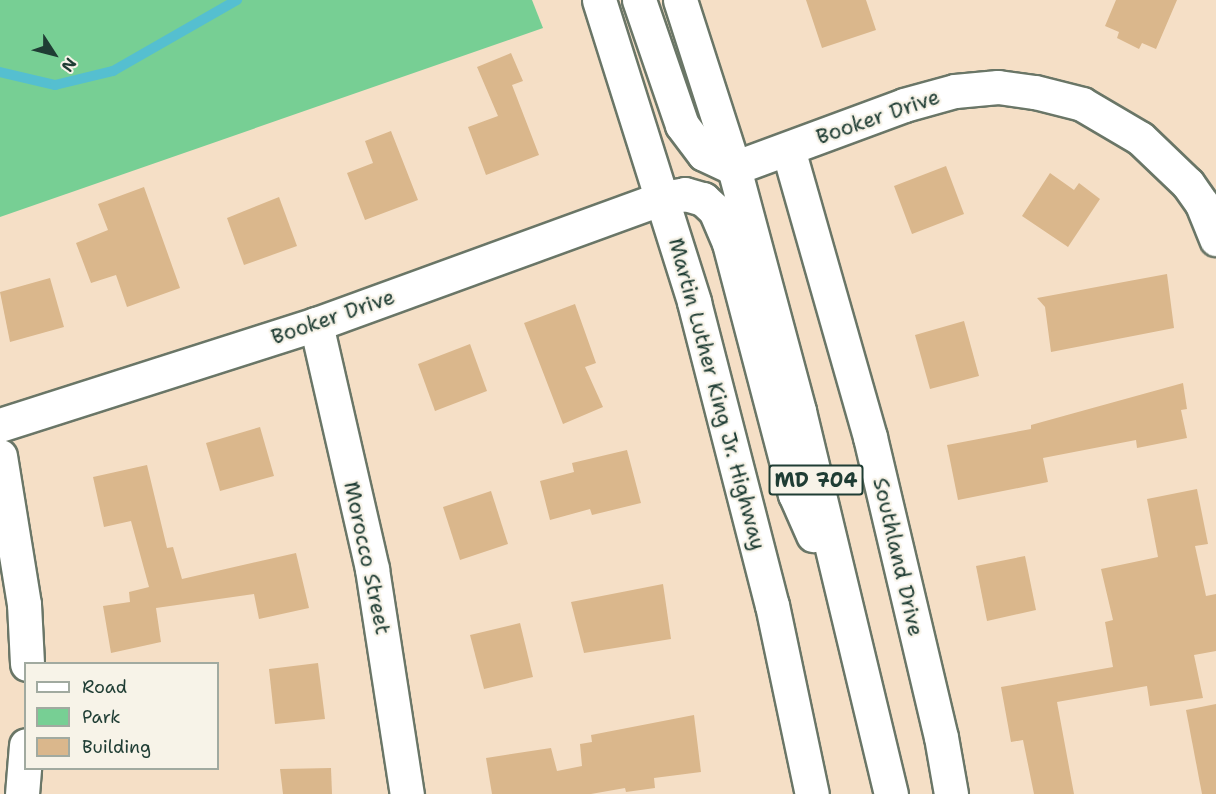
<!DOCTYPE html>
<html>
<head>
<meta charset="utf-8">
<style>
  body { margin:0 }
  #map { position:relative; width:1216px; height:794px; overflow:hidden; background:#f5dfc6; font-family:"Shantell Sans",sans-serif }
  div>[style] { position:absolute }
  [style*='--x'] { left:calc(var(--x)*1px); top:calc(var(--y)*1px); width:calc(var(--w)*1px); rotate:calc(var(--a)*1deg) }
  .green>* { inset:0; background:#77cf94 }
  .stream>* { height:10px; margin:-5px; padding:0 5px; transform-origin:5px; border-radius:5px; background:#55bfd0 }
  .building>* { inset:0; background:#dab78c }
  .roads { filter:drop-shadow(2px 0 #6a7667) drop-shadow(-2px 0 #6a7667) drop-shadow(0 2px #6a7667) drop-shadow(0 -2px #6a7667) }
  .minor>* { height:33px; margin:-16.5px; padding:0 16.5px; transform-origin:16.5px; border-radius:16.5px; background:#fff }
  .major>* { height:33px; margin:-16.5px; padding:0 16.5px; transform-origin:16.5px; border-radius:16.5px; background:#fff }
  span { translate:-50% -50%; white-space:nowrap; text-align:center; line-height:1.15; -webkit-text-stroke:4.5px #f7f3e8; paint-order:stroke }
  .shield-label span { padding:2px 4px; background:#f7f3e8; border:2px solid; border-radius:4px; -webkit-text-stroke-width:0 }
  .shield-label { font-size:20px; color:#1f3d34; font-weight:700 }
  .street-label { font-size:21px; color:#1f3d34 }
  .legend { position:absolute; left:24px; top:662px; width:195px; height:108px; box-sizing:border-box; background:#f7f3e8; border:2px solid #a1aaa0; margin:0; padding:8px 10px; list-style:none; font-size:18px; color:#1f3d34 }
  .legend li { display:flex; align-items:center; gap:12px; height:30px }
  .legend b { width:30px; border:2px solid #a1aaa0 }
  .north { position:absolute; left:24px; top:24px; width:60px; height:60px; -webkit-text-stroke:4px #f7f3e8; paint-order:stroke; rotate:126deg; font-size:16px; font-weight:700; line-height:24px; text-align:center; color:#1f3d34 }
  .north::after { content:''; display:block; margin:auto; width:21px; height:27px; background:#1f3d34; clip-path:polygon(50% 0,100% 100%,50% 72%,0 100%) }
</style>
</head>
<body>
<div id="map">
  <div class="green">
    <i style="clip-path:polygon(0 0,532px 0,543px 28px,0 217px)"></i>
  </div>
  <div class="stream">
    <i style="--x:0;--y:72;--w:57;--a:13.3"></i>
    <i style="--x:55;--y:85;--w:60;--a:-13.6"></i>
    <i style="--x:113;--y:71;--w:143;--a:-29.8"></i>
  </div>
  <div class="building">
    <i style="clip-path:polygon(806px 0,866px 0,876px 30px,822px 48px)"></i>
    <i style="clip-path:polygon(1116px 0,1177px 0,1156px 49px,1142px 43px,1139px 49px,1117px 38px,1119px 32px,1105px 26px)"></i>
    <i style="clip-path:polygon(511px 53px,523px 81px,512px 85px,539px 155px,486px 175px,468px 127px,498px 116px,477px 67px)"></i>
    <i style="clip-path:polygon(391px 131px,418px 200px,365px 220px,347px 173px,373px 163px,365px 141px)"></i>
    <i style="clip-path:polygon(946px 166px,964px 214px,912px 234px,894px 186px)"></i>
    <i style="clip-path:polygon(1050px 173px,1074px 190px,1079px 183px,1100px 199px,1068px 247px,1022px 216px)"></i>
    <i style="clip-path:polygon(144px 187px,180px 288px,127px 307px,116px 275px,91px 283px,76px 243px,108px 230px,98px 204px)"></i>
    <i style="clip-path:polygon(279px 197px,297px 246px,244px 265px,227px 218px)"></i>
    <i style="clip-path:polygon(1167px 274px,1174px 328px,1051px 352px,1045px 307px,1037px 298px)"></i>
    <i style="clip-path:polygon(50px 278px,64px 327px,10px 342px,0 292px)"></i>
    <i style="clip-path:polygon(575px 304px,596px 363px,585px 367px,603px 407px,563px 424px,524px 323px)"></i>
    <i style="clip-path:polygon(964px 321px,979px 376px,930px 389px,915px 335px)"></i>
    <i style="clip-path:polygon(470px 344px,487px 391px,435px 411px,418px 364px)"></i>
    <i style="clip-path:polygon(1183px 383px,1187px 409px,1181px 410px,1187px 438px,1137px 448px,1136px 440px,1043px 458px,1048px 482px,958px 500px,947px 445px,1031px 429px,1031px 425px)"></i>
    <i style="clip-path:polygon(260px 427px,274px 476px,220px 491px,206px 443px)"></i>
    <i style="clip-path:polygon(627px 450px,641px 503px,592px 515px,590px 509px,550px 520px,540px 481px,574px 472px,572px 463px)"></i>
    <i style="clip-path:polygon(147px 465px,167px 548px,173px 547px,182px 579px,296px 553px,309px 608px,259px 619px,254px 594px,156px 608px,161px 642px,111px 653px,103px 606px,130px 602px,129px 592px,149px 587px,131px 521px,104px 527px,93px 477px)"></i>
    <i style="clip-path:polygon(1197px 489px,1208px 544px,1195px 546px,1206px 596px,1216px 594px,1216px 651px,1194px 655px,1203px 698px,1150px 706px,1147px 686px,1057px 702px,1074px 794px,1034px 794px,1023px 740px,1011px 742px,1001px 687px,1113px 667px,1105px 622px,1113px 620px,1101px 569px,1158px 557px,1147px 499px)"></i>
    <i style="clip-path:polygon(491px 491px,508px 544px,460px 560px,443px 507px)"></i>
    <i style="clip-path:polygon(1025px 556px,1036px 610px,987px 621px,976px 566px)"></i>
    <i style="clip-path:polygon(663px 584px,671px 639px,584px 653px,571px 602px)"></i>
    <i style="clip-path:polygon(520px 623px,533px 677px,484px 689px,470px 635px)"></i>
    <i style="clip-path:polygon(318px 663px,325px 719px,275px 724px,269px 669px)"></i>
    <i style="clip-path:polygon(1216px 704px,1216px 794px,1202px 794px,1186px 710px)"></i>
    <i style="clip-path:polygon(694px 715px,701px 772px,654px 778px,655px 788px,626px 792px,625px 788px,591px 794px,492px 794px,486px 758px,551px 748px,557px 771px,582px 766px,580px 744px,592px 742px,591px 735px)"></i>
    <i style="clip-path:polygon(331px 768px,332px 794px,283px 794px,280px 769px)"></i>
  </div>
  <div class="roads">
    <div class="minor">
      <i style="--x:788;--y:149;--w:299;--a:74.1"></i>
      <i style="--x:870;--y:437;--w:308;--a:76.7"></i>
      <i style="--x:941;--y:737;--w:58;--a:80"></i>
      <i style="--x:734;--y:168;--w:181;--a:-20.3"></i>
      <i style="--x:904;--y:105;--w:53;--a:-15.4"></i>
      <i style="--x:955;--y:91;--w:43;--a:-5.3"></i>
      <i style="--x:998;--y:87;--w:37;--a:8"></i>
      <i style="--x:1035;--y:92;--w:49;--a:14.3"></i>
      <i style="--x:1082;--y:104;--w:67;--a:30.4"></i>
      <i style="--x:1140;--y:138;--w:66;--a:43.8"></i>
      <i style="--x:1188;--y:184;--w:24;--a:55"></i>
      <i style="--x:1202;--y:204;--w:38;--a:68"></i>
      <i style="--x:316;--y:324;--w:251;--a:77.1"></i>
      <i style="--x:372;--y:569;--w:228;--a:81.2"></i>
      <i style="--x:0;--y:425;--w:332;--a:-17.7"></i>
      <i style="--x:316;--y:324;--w:369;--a:-20"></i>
      <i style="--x:0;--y:456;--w:150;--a:80.8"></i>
      <i style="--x:24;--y:604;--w:60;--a:87.1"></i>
      <i style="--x:22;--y:794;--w:49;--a:-85.3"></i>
    </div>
    <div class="major">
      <i style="--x:599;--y:0;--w:317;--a:72.5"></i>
      <i style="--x:694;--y:302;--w:313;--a:75.6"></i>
      <i style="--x:772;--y:605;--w:193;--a:78.1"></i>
      <i style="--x:639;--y:0;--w:132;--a:71"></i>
      <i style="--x:682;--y:125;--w:36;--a:53"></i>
      <i style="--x:704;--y:154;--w:33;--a:25"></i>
      <i style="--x:680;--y:0;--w:176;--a:72.2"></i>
      <i style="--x:734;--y:168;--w:252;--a:75"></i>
      <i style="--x:799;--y:411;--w:394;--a:76.5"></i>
      <i style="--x:663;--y:198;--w:22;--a:-10"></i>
      <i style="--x:685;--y:194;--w:19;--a:16"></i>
      <i style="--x:703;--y:199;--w:16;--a:43"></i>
      <i style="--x:715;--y:210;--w:36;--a:67"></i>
      <i style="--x:729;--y:243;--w:260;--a:75.3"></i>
      <i style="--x:795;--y:494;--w:45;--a:66.3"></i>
    </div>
  </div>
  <div class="shield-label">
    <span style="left:816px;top:480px">MD 704</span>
  </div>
  <div class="street-label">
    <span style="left:878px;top:117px;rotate:-19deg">Booker Drive</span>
    <span style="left:333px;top:317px;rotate:-19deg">Booker Drive</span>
    <span style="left:717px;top:394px;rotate:75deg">Martin Luther King Jr. Highway</span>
    <span style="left:898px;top:557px;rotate:77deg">Southland Drive</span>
    <span style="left:367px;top:558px;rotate:78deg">Morocco Street</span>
  </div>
  <ul class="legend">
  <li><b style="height:8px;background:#fff"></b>Road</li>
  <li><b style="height:16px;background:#77cf94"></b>Park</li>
  <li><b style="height:16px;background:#dab78c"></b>Building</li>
  </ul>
  <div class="north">N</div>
</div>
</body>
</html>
